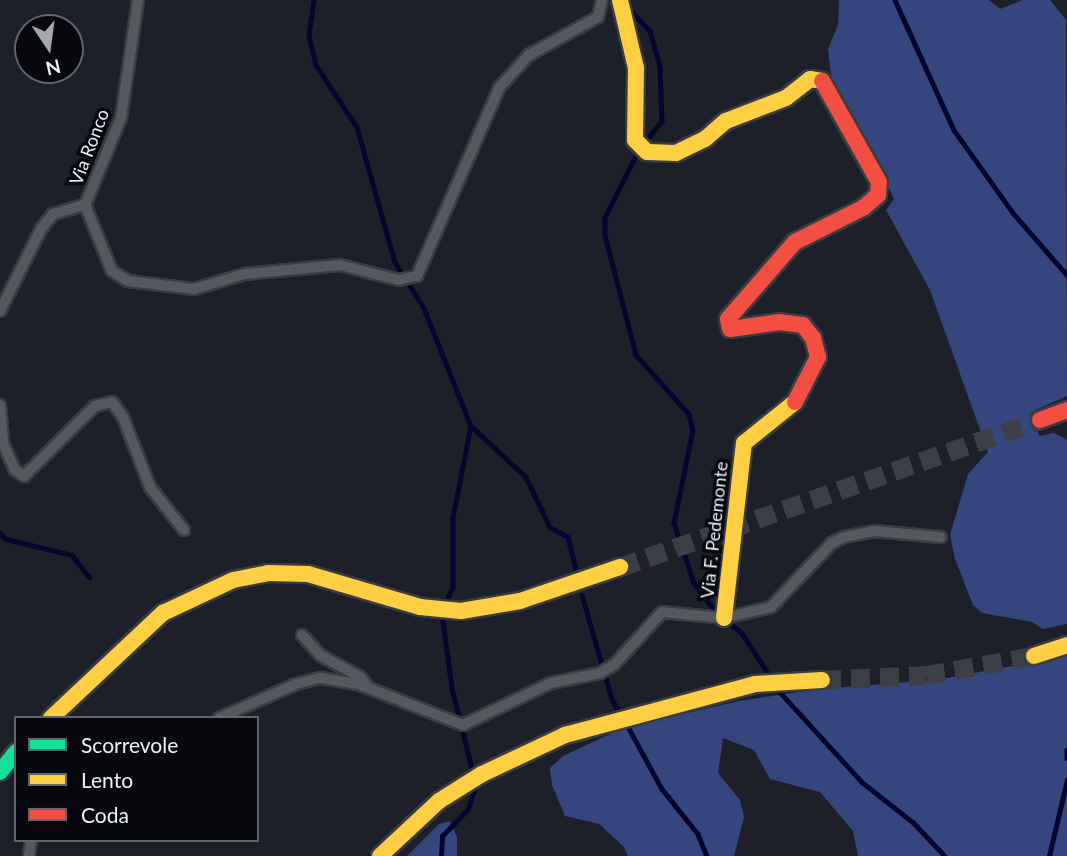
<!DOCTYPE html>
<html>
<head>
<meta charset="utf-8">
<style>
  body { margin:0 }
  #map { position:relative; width:1067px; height:856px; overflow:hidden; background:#1d2028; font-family:Lato,sans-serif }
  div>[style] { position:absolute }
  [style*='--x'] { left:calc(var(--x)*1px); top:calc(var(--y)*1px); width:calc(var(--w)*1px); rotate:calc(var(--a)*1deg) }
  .forest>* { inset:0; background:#35467e }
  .stream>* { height:4.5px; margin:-2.25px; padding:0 2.25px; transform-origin:2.25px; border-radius:2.25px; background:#04042c }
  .highway-tunnel>* { height:19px; margin-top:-9.5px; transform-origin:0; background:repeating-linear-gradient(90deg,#3c3f48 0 19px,transparent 0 29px) }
  .roads { filter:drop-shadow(2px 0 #3a3c42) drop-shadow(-2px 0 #3a3c42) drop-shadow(0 2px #3a3c42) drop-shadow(0 -2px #3a3c42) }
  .street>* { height:10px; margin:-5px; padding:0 5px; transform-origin:5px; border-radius:5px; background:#56585f }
  .fast>* { height:16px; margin:-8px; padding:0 8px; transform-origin:8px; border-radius:8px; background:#16e098 }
  .slow>* { height:16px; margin:-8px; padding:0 8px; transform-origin:8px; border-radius:8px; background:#ffcf43 }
  .jam>* { height:16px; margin:-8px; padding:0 8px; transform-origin:8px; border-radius:8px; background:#f24e42 }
  span { translate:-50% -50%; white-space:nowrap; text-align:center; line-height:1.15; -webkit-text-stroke:7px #07080e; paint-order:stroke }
  .street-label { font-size:18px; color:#ecf0fa }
  .legend { position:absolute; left:14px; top:716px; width:245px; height:126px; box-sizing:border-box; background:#07080e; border:2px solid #63656c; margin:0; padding:9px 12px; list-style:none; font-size:21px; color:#ecf0fa }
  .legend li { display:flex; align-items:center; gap:14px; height:35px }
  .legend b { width:35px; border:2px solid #63656c }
  .north { position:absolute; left:14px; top:14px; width:70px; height:70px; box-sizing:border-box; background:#07080e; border:2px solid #63656c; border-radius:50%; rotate:167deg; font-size:19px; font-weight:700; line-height:28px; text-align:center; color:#ecf0fa }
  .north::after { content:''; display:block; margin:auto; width:24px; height:32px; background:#a4a7b0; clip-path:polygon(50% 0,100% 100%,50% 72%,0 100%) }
</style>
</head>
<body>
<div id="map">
  <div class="forest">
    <i style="clip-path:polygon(839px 0,989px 0,1000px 9px,1023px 0,1050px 0,1066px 20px,1067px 396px,1031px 412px,1039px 436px,1054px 433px,1067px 440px,1067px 624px,1043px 629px,1032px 622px,982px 613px,973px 605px,955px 559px,950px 535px,968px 474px,988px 452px,930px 290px,886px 210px,894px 199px,889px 188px,843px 105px,831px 75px,828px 49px,838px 25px)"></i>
    <i style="clip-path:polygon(1067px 656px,1067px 856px,858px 856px,853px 831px,820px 792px,770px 779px,754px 750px,723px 738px,718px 773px,740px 800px,744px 817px,734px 856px,628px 856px,624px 847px,599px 824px,565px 816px,552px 785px,550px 768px,563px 756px,623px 728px,739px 701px,819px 689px,936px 680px)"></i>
    <i style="clip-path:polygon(450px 821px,457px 837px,457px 856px,407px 856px,439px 824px)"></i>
  </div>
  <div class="stream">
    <i style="--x:314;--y:0;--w:35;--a:98"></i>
    <i style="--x:309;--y:35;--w:31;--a:77"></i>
    <i style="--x:316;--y:65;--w:74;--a:56.5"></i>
    <i style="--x:357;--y:127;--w:140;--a:74.3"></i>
    <i style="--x:395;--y:262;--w:54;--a:57.8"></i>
    <i style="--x:424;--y:308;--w:127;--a:68.3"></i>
    <i style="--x:471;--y:426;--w:94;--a:101.1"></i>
    <i style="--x:453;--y:518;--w:69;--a:90"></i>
    <i style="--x:453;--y:587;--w:17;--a:114"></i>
    <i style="--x:895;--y:0;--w:143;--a:65.6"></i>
    <i style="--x:954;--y:130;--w:103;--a:54.5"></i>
    <i style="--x:1014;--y:214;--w:81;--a:49"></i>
    <i style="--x:628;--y:8;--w:32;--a:46"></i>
    <i style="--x:650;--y:31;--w:35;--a:74"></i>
    <i style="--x:660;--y:65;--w:56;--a:88"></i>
    <i style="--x:662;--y:121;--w:29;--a:128"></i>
    <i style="--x:639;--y:150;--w:76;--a:116.6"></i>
    <i style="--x:605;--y:218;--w:17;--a:90"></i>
    <i style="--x:605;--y:235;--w:124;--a:75.5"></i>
    <i style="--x:636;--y:355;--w:79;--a:48.1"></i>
    <i style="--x:689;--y:414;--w:16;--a:76"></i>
    <i style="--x:693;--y:430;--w:95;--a:101.5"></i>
    <i style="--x:674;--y:523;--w:63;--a:71.6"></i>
    <i style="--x:694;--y:583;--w:40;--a:53"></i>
    <i style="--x:471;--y:426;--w:75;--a:42.8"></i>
    <i style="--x:526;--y:477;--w:55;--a:64.4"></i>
    <i style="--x:550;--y:527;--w:21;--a:29"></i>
    <i style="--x:568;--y:537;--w:32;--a:76"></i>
    <i style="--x:0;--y:533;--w:8;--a:45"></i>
    <i style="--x:6;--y:539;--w:68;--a:13.6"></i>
    <i style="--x:72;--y:555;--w:28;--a:52"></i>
    <i style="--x:582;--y:595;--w:108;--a:73.9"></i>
    <i style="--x:612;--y:699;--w:19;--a:62"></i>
    <i style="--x:725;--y:620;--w:21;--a:37"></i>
    <i style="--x:742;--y:633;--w:44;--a:57"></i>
    <i style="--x:443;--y:621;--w:68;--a:82.3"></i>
    <i style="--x:452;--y:688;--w:88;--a:76.1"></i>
    <i style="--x:778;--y:690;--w:125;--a:47.6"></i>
    <i style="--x:862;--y:782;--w:66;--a:38.3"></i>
    <i style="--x:914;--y:823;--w:44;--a:46.8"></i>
    <i style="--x:626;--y:723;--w:75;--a:61.4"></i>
    <i style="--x:662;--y:789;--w:58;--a:51.3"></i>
    <i style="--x:698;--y:834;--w:24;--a:68"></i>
    <i style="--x:1067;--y:750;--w:8;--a:90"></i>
    <i style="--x:441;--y:856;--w:20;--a:-87"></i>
    <i style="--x:442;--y:836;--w:37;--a:-46"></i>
    <i style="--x:468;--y:809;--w:25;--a:-72"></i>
    <i style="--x:1049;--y:856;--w:78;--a:-76.7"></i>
  </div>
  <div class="highway-tunnel">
    <i style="--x:620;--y:567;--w:445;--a:-19.3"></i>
    <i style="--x:822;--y:680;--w:104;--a:-2.8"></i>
    <i style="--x:926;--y:675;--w:110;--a:-10"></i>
  </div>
  <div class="roads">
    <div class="street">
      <i style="--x:85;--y:205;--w:71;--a:67.8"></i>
      <i style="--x:112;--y:271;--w:19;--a:32"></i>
      <i style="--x:128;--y:281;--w:66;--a:6.9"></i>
      <i style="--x:194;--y:289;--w:53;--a:-16.4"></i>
      <i style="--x:245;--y:274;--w:95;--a:-5.4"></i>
      <i style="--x:340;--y:265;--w:61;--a:14.3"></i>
      <i style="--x:399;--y:280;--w:18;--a:-13"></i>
      <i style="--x:417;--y:276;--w:205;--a:-66.4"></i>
      <i style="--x:499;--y:88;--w:45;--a:-47.7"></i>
      <i style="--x:529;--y:55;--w:79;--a:-28.8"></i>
      <i style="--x:598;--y:17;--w:17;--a:-77"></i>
      <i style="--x:0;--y:311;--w:92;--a:-63.4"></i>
      <i style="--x:41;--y:229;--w:19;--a:-51"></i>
      <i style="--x:53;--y:214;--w:33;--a:-16"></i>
      <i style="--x:85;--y:205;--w:94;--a:-67.5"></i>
      <i style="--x:121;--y:118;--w:119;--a:-81.8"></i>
      <i style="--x:0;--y:405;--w:38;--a:85"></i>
      <i style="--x:3;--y:443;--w:30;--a:66"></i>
      <i style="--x:15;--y:470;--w:11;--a:34"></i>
      <i style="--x:24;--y:476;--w:100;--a:-44.6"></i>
      <i style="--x:95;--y:406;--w:17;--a:-13"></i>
      <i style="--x:112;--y:402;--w:19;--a:54"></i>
      <i style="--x:123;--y:417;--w:75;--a:68.9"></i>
      <i style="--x:150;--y:487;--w:55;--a:51.7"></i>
      <i style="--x:302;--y:635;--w:27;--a:48"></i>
      <i style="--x:320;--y:655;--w:46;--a:28.8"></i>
      <i style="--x:360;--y:677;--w:13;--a:51"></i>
      <i style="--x:219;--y:718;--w:84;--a:-23.8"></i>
      <i style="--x:296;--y:684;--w:25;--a:-14"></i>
      <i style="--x:320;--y:678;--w:38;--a:9"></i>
      <i style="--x:358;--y:684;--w:113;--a:21.3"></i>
      <i style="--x:463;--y:725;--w:98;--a:-25.5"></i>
      <i style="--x:551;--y:683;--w:50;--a:-11.5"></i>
      <i style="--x:600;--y:673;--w:17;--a:-31"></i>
      <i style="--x:615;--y:664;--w:70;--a:-47.9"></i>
      <i style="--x:662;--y:612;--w:62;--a:5.5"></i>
      <i style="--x:724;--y:618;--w:48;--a:-13.2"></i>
      <i style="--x:771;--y:607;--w:88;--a:-46.4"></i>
      <i style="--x:832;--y:543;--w:13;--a:-27"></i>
      <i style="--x:844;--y:537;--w:31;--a:-11"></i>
      <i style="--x:874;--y:531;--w:67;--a:5.1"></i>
      <i style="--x:29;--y:856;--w:16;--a:-83"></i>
    </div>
    <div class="fast">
      <i style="--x:0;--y:772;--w:26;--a:-51"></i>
    </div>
    <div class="slow">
      <i style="--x:620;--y:0;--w:70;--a:76.8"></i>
      <i style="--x:636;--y:68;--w:72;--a:90.8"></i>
      <i style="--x:635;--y:140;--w:17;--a:45"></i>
      <i style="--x:647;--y:152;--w:29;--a:2"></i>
      <i style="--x:676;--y:153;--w:32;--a:-26"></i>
      <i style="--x:705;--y:139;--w:28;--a:-41"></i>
      <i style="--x:726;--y:121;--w:64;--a:-21"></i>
      <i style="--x:786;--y:98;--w:31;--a:-38"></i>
      <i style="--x:810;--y:79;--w:12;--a:9"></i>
      <i style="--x:724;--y:618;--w:176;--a:-83.5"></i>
      <i style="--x:744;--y:443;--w:65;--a:-38.8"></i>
      <i style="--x:1034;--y:656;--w:35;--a:-18"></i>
      <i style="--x:51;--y:718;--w:154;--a:-43.2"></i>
      <i style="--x:163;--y:613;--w:77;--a:-25.2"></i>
      <i style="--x:233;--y:580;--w:36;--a:-11"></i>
      <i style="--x:268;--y:573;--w:40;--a:1.4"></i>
      <i style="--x:308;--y:574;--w:117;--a:16.4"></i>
      <i style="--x:420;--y:607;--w:41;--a:5.6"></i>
      <i style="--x:461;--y:611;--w:60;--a:-9.6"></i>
      <i style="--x:520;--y:601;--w:106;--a:-18.8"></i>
      <i style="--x:380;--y:856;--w:81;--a:-43"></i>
      <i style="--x:439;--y:801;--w:51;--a:-32.1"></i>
      <i style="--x:482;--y:774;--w:92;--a:-25.2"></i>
      <i style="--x:565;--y:735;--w:197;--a:-15"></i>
      <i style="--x:755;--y:684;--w:67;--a:-3.4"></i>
    </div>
    <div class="jam">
      <i style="--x:795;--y:402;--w:51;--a:-62.9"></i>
      <i style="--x:818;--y:357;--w:20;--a:-105"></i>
      <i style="--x:813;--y:338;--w:16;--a:-128"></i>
      <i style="--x:803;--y:325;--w:23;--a:-173"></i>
      <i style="--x:780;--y:322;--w:50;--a:172"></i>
      <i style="--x:730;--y:329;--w:10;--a:-101"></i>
      <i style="--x:728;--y:319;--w:102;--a:-49"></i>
      <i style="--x:795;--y:242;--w:76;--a:-26.6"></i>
      <i style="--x:863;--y:208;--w:20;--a:-41"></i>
      <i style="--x:878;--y:195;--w:13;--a:-86"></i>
      <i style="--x:879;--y:182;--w:116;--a:-119.4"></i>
      <i style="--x:1040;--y:420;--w:29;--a:-20"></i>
    </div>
  </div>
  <div class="street-label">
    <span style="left:89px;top:147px;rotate:-69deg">Via Ronco</span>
    <span style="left:714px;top:530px;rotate:-84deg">Via F. Pedemonte</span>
  </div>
  <ul class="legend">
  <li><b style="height:9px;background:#16e098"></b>Scorrevole</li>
  <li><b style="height:9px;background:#ffcf43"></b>Lento</li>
  <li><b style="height:9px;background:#f24e42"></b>Coda</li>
  </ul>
  <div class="north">N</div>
</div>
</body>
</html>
